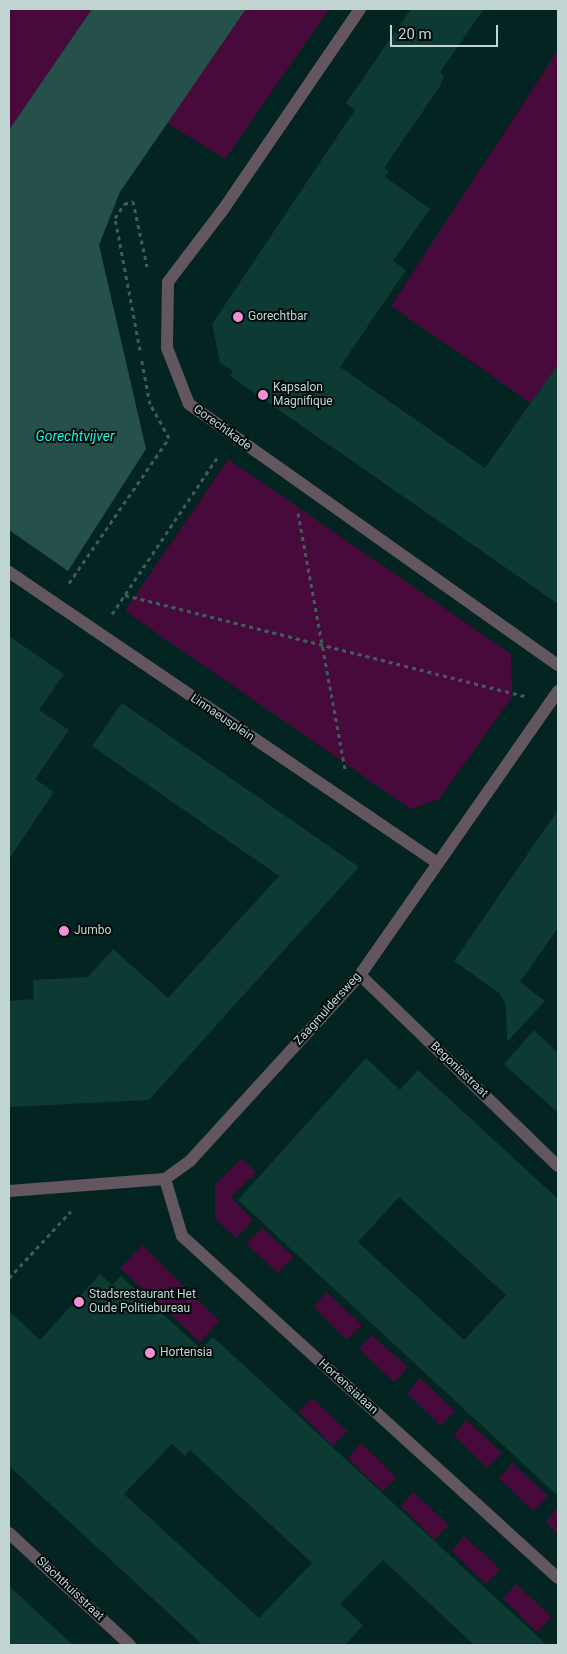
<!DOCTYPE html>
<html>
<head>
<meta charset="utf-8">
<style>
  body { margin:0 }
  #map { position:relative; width:567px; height:1654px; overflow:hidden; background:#042421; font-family:Roboto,sans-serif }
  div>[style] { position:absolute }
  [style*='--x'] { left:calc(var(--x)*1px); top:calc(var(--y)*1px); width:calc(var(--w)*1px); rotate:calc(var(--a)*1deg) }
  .green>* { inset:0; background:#480a3b }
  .water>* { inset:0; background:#26514b }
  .building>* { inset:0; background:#0e3a34 }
  .path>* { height:3px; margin-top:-1.5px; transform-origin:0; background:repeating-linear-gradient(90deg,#405c59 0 4px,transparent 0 8px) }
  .minor>* { height:12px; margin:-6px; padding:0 6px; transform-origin:6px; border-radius:6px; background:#63565f }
  .tertiary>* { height:12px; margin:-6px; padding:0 6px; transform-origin:6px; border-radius:6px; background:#63565f }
  .dots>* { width:14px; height:14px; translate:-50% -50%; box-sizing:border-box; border:2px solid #000c0a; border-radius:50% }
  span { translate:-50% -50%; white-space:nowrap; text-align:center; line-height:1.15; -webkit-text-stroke:4px #000c0a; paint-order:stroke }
  .poi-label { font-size:12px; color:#c1d6d3 }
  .left { translate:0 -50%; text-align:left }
  .street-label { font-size:12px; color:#c1d6d3 }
  .water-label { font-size:14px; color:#15f6e1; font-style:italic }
  .frame { position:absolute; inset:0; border:10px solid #c1d6d3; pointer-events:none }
  .scale { position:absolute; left:390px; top:25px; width:108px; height:22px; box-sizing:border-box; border:2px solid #c1d6d3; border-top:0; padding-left:6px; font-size:15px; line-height:18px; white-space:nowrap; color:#c1d6d3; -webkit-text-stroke:4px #000c0a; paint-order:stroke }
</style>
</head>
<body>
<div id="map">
  <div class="green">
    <i style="clip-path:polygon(9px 9px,92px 9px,9px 130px)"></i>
    <i style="clip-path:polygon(246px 9px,329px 9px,225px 159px,167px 123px)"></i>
    <i style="clip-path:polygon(558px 50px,558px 364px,531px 403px,391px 306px)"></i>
    <i style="clip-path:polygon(228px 459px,511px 654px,512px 697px,439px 799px,411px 809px,125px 611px)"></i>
    <i style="clip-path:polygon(242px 1158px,256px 1173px,231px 1197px,253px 1220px,237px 1238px,215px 1219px,215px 1184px)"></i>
    <i style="clip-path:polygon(262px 1228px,294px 1257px,278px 1273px,246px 1243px)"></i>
    <i style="clip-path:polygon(142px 1245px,219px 1321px,200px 1342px,120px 1268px)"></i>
    <i style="clip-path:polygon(326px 1292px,362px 1325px,347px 1340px,314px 1307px)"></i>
    <i style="clip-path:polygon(372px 1335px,408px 1367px,394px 1382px,359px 1349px)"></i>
    <i style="clip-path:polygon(420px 1378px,455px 1411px,441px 1426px,407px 1393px)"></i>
    <i style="clip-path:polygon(312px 1398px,347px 1431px,333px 1446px,299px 1412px)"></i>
    <i style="clip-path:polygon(466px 1420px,502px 1453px,487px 1468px,454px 1435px)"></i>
    <i style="clip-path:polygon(361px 1443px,396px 1477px,382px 1491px,348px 1458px)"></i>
    <i style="clip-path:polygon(512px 1463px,548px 1496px,533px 1511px,499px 1478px)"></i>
    <i style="clip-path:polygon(413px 1492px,449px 1525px,434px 1540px,401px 1506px)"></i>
    <i style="clip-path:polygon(558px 1507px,558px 1534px,546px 1522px)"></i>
    <i style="clip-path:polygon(464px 1536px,500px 1569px,486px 1584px,452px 1551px)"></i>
    <i style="clip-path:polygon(516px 1584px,552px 1617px,537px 1632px,503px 1599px)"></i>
  </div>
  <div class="water">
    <i style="clip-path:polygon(92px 9px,246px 9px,120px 192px,99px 245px,146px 449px,68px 571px,9px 530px,9px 130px)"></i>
  </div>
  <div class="building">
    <i style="clip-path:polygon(411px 9px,484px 9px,440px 72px,444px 77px,439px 88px,384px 168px,389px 171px,385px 177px,430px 209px,393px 261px,406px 270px,340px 367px,485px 468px,558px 364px,558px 604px,230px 376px,233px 371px,220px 363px,212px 324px,355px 110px,346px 103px)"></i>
    <i style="clip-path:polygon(9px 636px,64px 674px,39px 710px,69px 730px,35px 779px,54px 792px,9px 859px)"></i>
    <i style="clip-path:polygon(122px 703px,359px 867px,149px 1100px,9px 1107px,9px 1001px,34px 999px,33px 980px,88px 977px,113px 949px,168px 998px,279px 876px,92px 746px)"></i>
    <i style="clip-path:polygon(558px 810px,558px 928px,520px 982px,545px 1001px,507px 1042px,506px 1005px,499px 993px,454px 961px)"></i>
    <i style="clip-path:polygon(534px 1030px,558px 1053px,558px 1113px,504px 1064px)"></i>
    <i style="clip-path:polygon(evenodd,366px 1058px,400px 1090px,418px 1070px,558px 1199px,558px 1496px,238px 1200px,366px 1058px,399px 1197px,506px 1295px,464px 1340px,358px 1242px,399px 1197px)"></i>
    <i style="clip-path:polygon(evenodd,100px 1274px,112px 1285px,121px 1276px,201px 1349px,213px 1337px,547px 1645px,474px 1645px,383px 1560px,340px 1604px,363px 1625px,345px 1645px,203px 1645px,9px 1466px,9px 1311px,40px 1340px,100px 1274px,172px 1444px,185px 1456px,190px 1450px,312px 1563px,259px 1618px,124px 1494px,172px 1444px)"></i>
    <i style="clip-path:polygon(9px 1586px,73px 1645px,9px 1645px)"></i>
  </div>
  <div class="path">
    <i style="--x:140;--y:350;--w:134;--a:-100.7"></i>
    <i style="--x:115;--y:218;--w:17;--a:-57"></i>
    <i style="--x:124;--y:204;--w:9;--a:-18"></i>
    <i style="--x:133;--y:201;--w:67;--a:78"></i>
    <i style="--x:298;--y:513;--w:261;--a:79.6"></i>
    <i style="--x:69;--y:583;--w:176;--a:-55.4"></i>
    <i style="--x:169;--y:438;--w:39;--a:-119"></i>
    <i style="--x:150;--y:404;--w:48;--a:-100.8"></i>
    <i style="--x:125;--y:595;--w:412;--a:14.2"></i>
    <i style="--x:112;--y:614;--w:192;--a:-56.1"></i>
    <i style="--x:9;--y:1278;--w:91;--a:-47.2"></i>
  </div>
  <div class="minor">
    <i style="--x:360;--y:9;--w:245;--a:124.3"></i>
    <i style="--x:222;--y:211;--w:89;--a:127.3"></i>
    <i style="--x:168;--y:282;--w:66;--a:90.9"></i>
    <i style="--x:167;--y:348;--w:60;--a:68.6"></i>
    <i style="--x:189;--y:404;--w:452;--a:35.3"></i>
    <i style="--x:9;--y:572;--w:516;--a:34.18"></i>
    <i style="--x:360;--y:975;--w:275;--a:44"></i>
    <i style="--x:165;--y:1179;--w:59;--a:73.4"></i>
    <i style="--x:182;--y:1236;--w:508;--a:42.29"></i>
    <i style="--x:9;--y:1533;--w:165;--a:42.8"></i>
  </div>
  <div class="tertiary">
    <i style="--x:9;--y:1191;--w:156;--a:-4.4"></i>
    <i style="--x:165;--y:1179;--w:31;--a:-36"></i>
    <i style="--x:190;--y:1161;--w:252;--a:-47.6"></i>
    <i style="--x:360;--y:975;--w:346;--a:-55.1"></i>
  </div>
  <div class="dots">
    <i style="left:238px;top:317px;background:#f391d6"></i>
    <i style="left:263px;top:395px;background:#f391d6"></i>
    <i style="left:64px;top:931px;background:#f391d6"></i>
    <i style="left:79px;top:1302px;background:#f391d6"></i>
    <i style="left:150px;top:1353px;background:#f391d6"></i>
  </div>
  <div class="poi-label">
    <span class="left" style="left:248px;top:317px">Gorechtbar</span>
    <span class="left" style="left:273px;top:395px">Kapsalon<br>Magnifique</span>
    <span class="left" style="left:74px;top:931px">Jumbo</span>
    <span class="left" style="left:89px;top:1302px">Stadsrestaurant Het<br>Oude Politiebureau</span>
    <span class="left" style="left:160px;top:1353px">Hortensia</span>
  </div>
  <div class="street-label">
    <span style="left:222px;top:428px;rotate:36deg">Gorechtkade</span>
    <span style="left:222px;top:718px;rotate:34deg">Linnaeusplein</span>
    <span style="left:328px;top:1009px;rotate:-48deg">Zaagmuldersweg</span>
    <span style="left:459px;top:1070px;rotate:44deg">Begoniastraat</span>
    <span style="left:348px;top:1387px;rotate:42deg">Hortensialaan</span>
    <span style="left:70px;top:1589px;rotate:43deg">Slachthuisstraat</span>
  </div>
  <div class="water-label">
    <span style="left:75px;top:436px">Gorechtvijver</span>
  </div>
  <div class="frame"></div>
  <div class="scale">20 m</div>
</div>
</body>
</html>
